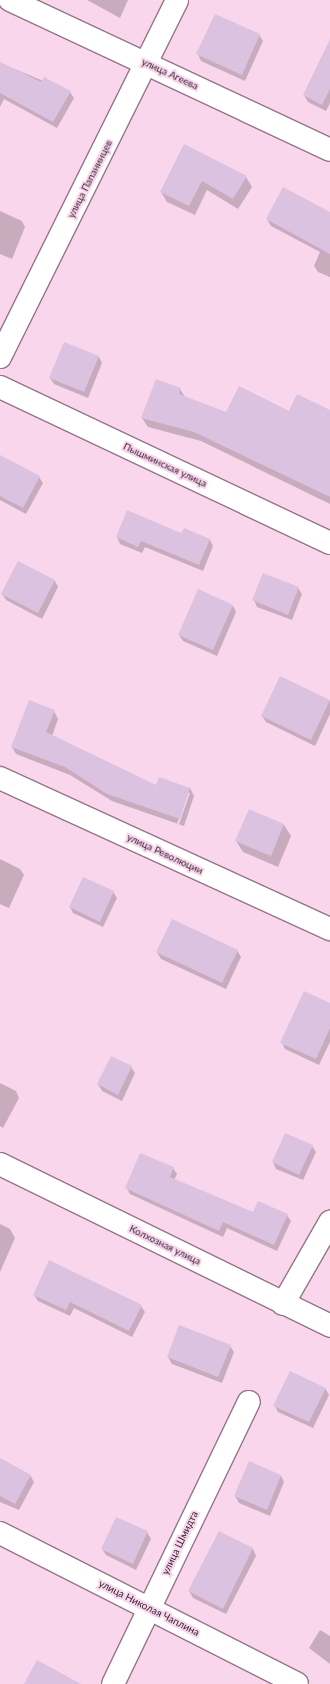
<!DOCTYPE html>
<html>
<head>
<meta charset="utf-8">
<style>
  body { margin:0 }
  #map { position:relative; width:330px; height:1684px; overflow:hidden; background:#fad6ed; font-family:Lato,sans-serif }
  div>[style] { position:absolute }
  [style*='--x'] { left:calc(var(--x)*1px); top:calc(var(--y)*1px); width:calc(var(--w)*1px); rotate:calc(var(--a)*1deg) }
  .shadow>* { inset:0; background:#0003 }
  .building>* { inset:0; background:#dac2e0 }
  .roads { filter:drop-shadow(1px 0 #94758a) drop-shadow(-1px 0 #94758a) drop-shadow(0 1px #94758a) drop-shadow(0 -1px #94758a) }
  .minor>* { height:22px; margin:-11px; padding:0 11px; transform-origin:11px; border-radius:11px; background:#fff }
  .tertiary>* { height:22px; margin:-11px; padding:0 11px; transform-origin:11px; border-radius:11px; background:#fff }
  span { translate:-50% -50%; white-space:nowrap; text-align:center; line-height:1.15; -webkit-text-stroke:4px #fad6ed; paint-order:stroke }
  .street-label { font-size:10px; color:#33262f }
</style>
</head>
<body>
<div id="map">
  <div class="shadow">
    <i style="clip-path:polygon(87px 0,128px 0,120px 18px)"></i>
    <i style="clip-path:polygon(259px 35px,263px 41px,245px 81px,201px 61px,198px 54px)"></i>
    <i style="clip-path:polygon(330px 61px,330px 103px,326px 111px,308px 102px,304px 95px)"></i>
    <i style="clip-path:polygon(0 63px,70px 92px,74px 98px,57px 128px,4px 99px,0 107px)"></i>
    <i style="clip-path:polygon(184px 145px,246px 177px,252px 187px,238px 209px,207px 190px,195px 215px,167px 202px,161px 192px)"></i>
    <i style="clip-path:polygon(0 211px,22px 221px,25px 227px,12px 259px,0 254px)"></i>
    <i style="clip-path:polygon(330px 214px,330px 277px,318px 272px,314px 266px,320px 252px,271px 226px,267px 219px)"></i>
    <i style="clip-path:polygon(99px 357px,102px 363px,88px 398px,54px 384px,50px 378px)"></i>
    <i style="clip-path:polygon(180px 389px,185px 397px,227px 414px,330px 411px,330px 504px,201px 441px,148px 427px,142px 418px)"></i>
    <i style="clip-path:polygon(0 470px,39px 477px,43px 483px,26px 514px,0 500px)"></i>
    <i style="clip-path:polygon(127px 512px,182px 535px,210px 540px,213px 546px,203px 571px,145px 547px,142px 553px,120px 544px,117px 537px)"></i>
    <i style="clip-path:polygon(18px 562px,55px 581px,58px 587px,42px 619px,6px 600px,2px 594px)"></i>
    <i style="clip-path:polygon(298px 588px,302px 594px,292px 620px,257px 607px,254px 600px)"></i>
    <i style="clip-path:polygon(233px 606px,236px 612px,217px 656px,183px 641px,179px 635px)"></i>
    <i style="clip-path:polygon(330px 701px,330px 714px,315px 746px,266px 722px,262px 716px)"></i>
    <i style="clip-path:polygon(evenodd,54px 711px,58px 719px,52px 736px,157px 786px,190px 788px,194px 796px,184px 826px,112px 801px,70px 775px,16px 754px,12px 747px,54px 711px,188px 793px,190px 793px,179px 824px,177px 824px,188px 793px)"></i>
    <i style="clip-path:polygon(284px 825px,291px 836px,278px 867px,243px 852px,236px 841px)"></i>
    <i style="clip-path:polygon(0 859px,20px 869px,24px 875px,9px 908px,0 904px)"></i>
    <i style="clip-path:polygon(113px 892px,117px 898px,103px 927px,73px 913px,70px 907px)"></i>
    <i style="clip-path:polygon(237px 950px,241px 957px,226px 989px,161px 959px,157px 952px)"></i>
    <i style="clip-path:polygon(330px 1004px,330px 1042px,319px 1065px,285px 1049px,282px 1043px)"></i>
    <i style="clip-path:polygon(131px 1067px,135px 1073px,122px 1101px,102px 1091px,98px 1084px)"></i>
    <i style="clip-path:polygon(0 1083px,16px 1091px,19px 1098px,3px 1128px,0 1126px)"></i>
    <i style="clip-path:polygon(312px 1146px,316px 1152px,303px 1180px,276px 1169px,273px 1162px)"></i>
    <i style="clip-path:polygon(173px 1168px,177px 1174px,174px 1180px,253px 1214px,287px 1215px,291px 1221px,277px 1251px,227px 1228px,223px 1237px,130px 1194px,127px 1188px)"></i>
    <i style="clip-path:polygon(0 1224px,10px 1229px,15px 1238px,0 1272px)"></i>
    <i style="clip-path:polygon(34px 1295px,141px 1306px,145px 1312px,132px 1337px,74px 1308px,70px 1316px,38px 1301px)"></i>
    <i style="clip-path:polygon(230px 1346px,234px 1352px,222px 1383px,172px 1364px,168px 1357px)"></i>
    <i style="clip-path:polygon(325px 1388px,329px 1395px,313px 1428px,278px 1412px,275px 1406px)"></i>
    <i style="clip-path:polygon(0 1459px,30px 1475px,34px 1482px,19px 1510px,0 1502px)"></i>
    <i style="clip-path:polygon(281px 1476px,284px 1482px,270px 1516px,239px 1503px,235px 1496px)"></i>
    <i style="clip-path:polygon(147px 1532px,151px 1539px,136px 1570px,106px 1555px,102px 1549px)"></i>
    <i style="clip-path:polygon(219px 1532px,253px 1549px,256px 1556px,226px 1614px,193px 1598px,189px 1591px)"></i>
    <i style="clip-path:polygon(320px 1630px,330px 1636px,330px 1664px,309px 1648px)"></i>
  </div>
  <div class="building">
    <i style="clip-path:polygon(215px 14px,260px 34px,242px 75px,196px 54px)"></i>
    <i style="clip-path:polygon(330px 39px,330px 89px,322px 105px,303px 95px)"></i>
    <i style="clip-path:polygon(0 62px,41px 82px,44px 77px,71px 91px,53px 122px,0 93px)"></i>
    <i style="clip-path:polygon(184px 144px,247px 176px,233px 199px,202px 181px,189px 206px,160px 192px)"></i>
    <i style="clip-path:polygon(283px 187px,330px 212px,330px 254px,266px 219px)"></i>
    <i style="clip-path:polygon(64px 342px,99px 356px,84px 392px,49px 378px)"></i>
    <i style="clip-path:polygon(156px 379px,181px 388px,179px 394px,226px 412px,239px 386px,289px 411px,297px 394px,330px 410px,330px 497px,194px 432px,141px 418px)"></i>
    <i style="clip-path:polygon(0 455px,40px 476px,23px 508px,0 496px)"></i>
    <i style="clip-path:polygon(127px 510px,181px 533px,184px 528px,210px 539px,199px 565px,141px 541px,138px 547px,116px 537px)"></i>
    <i style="clip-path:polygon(18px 561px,55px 580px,38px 613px,1px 594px)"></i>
    <i style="clip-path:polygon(263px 573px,299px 587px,288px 615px,252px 600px)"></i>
    <i style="clip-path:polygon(198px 589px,233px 605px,213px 650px,178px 635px)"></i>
    <i style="clip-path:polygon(280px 676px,330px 700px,311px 740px,261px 716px)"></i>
    <i style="clip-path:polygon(29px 700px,55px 710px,46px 732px,156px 785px,159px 777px,190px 788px,180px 819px,107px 794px,65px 767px,11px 747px)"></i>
    <i style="clip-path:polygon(249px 809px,284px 824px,271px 856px,235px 841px)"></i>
    <i style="clip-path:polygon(83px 877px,114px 891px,100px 922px,69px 907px)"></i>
    <i style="clip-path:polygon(172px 919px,238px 950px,222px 983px,156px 952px)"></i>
    <i style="clip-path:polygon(304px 991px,330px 1003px,330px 1028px,316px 1059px,280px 1043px)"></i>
    <i style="clip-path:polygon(111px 1056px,132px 1066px,118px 1095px,97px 1084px)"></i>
    <i style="clip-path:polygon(285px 1133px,313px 1145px,299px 1175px,272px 1162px)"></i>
    <i style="clip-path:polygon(140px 1153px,174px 1167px,170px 1177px,253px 1212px,258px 1201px,288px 1214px,274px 1245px,223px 1222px,219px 1231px,125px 1188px)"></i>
    <i style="clip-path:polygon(49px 1260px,142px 1305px,129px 1331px,70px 1302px,66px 1310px,33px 1295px)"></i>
    <i style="clip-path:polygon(179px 1325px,231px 1345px,218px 1377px,167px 1357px)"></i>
    <i style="clip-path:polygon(290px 1371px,326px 1388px,309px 1422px,273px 1406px)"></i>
    <i style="clip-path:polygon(0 1458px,31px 1475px,15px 1504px,0 1496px)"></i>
    <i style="clip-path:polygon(249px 1461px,281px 1475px,267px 1510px,234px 1496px)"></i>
    <i style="clip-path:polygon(116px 1517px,148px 1531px,133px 1564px,101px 1549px)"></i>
    <i style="clip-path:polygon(219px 1531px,253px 1548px,223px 1609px,188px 1591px)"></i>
    <i style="clip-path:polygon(37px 1660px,81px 1684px,24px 1684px)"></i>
  </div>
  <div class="roads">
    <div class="minor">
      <i style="--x:10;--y:0;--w:353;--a:25.1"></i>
      <i style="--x:0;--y:357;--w:398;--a:-63.6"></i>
      <i style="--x:0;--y:387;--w:365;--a:25.3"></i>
      <i style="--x:0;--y:778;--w:363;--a:24.6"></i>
      <i style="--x:0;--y:1164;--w:368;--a:26.1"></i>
      <i style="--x:283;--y:1304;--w:95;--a:-60.2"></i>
      <i style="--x:113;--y:1684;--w:313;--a:-64.3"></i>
    </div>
    <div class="tertiary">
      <i style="--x:0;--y:1533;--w:333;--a:26.9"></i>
    </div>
  </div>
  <div class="street-label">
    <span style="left:170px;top:74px;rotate:25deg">улица Агеева</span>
    <span style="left:90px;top:179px;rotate:-63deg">улица Папанинцев</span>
    <span style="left:165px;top:465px;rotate:25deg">Пышминская улица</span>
    <span style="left:165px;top:854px;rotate:25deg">улица Революции</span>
    <span style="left:165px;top:1245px;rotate:26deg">Колхозная улица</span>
    <span style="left:180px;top:1543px;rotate:-64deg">улица Шмидта</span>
    <span style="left:149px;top:1608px;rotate:27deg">улица Николая Чаплина</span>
  </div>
</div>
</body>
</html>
